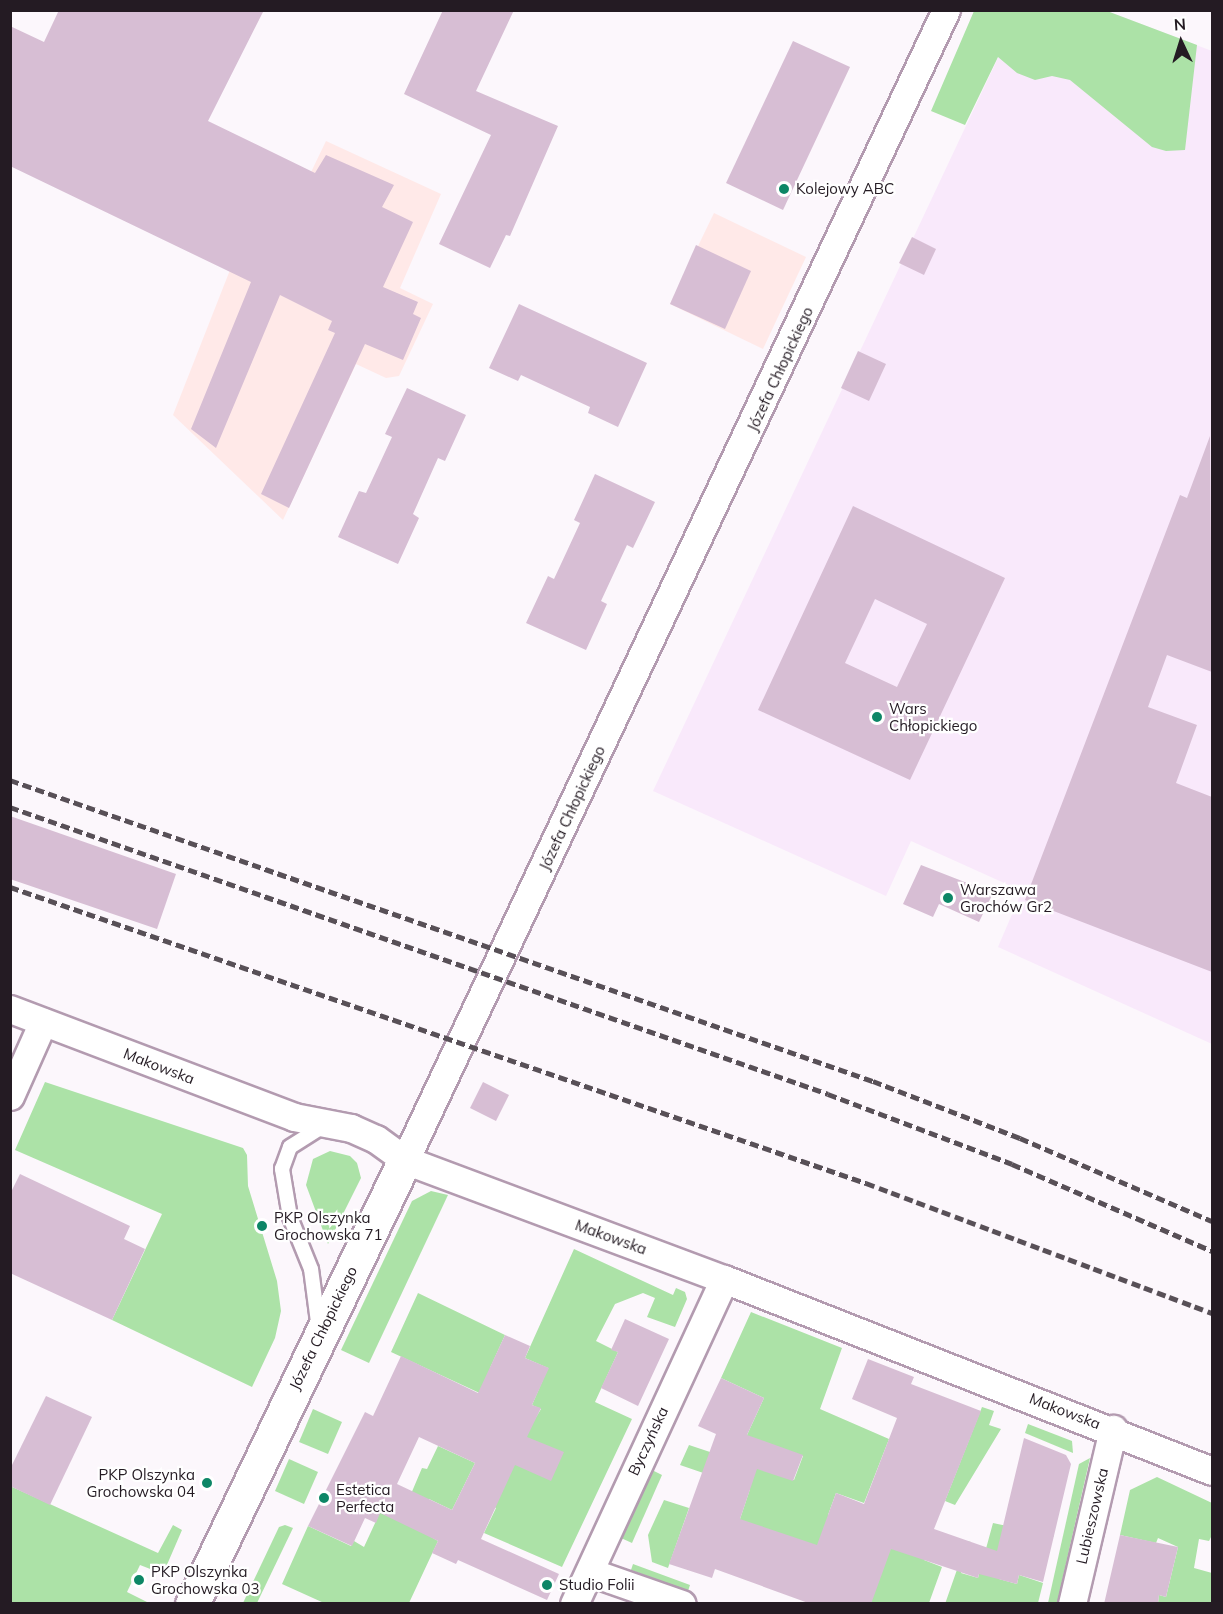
<!DOCTYPE html>
<html>
<head>
<meta charset="utf-8">
<style>
  body { margin:0 }
  #map { position:relative; width:1223px; height:1614px; overflow:hidden; background:#fcf7fc; font-family:Mulish,sans-serif }
  div>[style] { position:absolute }
  [style*='--x'] { left:calc(var(--x)*1px); top:calc(var(--y)*1px); width:calc(var(--w)*1px); rotate:calc(var(--a)*1deg) }
  .commercial>* { inset:0; background:#f9e9fb }
  .industrial>* { inset:0; background:#ffe9e8 }
  .green>* { inset:0; background:#ace2a7 }
  .building>* { inset:0; background:#d7bed4 }
  .roads { filter:drop-shadow(2px 0 #b39bb0) drop-shadow(-2px 0 #b39bb0) drop-shadow(0 2px #b39bb0) drop-shadow(0 -2px #b39bb0) }
  .lane>* { height:14px; margin:-7px; padding:0 7px; transform-origin:7px; border-radius:7px; background:#fff }
  .street>* { height:27px; margin:-13.5px; padding:0 13.5px; transform-origin:13.5px; border-radius:13.5px; background:#fff }
  .secondary>* { height:33px; margin:-16.5px; padding:0 16.5px; transform-origin:16.5px; border-radius:16.5px; background:#fff }
  .rail>* { height:4.5px; margin-top:-2.25px; transform-origin:0; background:repeating-linear-gradient(90deg,#585057 0 9px,transparent 0 13.5px) }
  .dots>* { width:16px; height:16px; translate:-50% -50%; box-sizing:border-box; border:3px solid #fff; border-radius:50% }
  span { translate:-50% -50%; white-space:nowrap; text-align:center; line-height:1.15; -webkit-text-stroke:4.5px #fff; paint-order:stroke }
  .poi-label { font-size:15px; color:#241b23 }
  .left { translate:0 -50%; text-align:left }
  .right { translate:-100% -50%; text-align:right }
  .street-label { font-size:15px; color:#241b23 }
  .frame { position:absolute; inset:0; border:12px solid #241b23; pointer-events:none }
  .north { position:absolute; left:1151px; top:12px; width:60px; height:60px; -webkit-text-stroke:4px #fff; paint-order:stroke; rotate:356deg; font-size:16px; font-weight:700; line-height:24px; text-align:center; color:#241b23 }
  .north::after { content:''; display:block; margin:auto; width:21px; height:27px; background:#241b23; clip-path:polygon(50% 0,100% 100%,50% 72%,0 100%) }
</style>
</head>
<body>
<div id="map">
  <div class="commercial">
    <i style="clip-path:polygon(1020px 11px,1107px 11px,1212px 51px,1212px 1044px,998px 947px,1022px 891px,911px 841px,886px 896px,653px 791px)"></i>
  </div>
  <div class="industrial">
    <i style="clip-path:polygon(326px 141px,441px 194px,400px 288px,433px 304px,399px 376px,386px 378px,356px 364px,283px 520px,173px 415px,230px 270px,259px 280px)"></i>
    <i style="clip-path:polygon(714px 213px,806px 257px,763px 349px,670px 304px)"></i>
  </div>
  <div class="green">
    <i style="clip-path:polygon(974px 11px,1107px 11px,1197px 45px,1185px 150px,1166px 151px,1152px 147px,1070px 80px,1052px 76px,1035px 80px,1017px 73px,998px 57px,965px 125px,931px 111px)"></i>
    <i style="clip-path:polygon(45px 1082px,243px 1148px,247px 1155px,248px 1186px,277px 1281px,281px 1311px,275px 1338px,252px 1387px,112px 1320px,162px 1214px,15px 1150px)"></i>
    <i style="clip-path:polygon(330px 1151px,350px 1156px,357px 1163px,361px 1178px,328px 1244px,306px 1185px,313px 1159px)"></i>
    <i style="clip-path:polygon(431px 1191px,448px 1195px,369px 1363px,341px 1350px,412px 1201px)"></i>
    <i style="clip-path:polygon(574px 1249px,673px 1295px,676px 1288px,685px 1292px,687px 1299px,675px 1327px,647px 1317px,655px 1298px,643px 1293px,615px 1304px,596px 1341px,618px 1352px,595px 1402px,632px 1419px,562px 1567px,484px 1533px,496px 1508px,485px 1502px,541px 1409px,532px 1405px,548px 1368px,525px 1358px)"></i>
    <i style="clip-path:polygon(418px 1293px,505px 1335px,490px 1368px,514px 1381px,486px 1396px,391px 1352px)"></i>
    <i style="clip-path:polygon(751px 1312px,842px 1348px,820px 1409px,889px 1439px,864px 1503px,836px 1493px,828px 1515px,934px 1529px,924px 1560px,942px 1567px,929px 1603px,871px 1603px,738px 1525px,750px 1489px,680px 1465px,689px 1445px,794px 1480px,803px 1456px,742px 1446px,764px 1398px,721px 1378px)"></i>
    <i style="clip-path:polygon(982px 1407px,994px 1411px,989px 1425px,1001px 1429px,955px 1505px,945px 1501px)"></i>
    <i style="clip-path:polygon(313px 1409px,342px 1422px,328px 1454px,299px 1442px)"></i>
    <i style="clip-path:polygon(1028px 1424px,1072px 1441px,1073px 1453px,1025px 1433px)"></i>
    <i style="clip-path:polygon(438px 1446px,475px 1463px,452px 1510px,429px 1499px,408px 1501px,422px 1468px,427px 1469px)"></i>
    <i style="clip-path:polygon(1090px 1458px,1057px 1603px,1048px 1603px,1079px 1464px)"></i>
    <i style="clip-path:polygon(289px 1459px,318px 1472px,304px 1504px,275px 1491px)"></i>
    <i style="clip-path:polygon(652px 1470px,662px 1475px,632px 1543px,621px 1538px)"></i>
    <i style="clip-path:polygon(1157px 1477px,1212px 1503px,1212px 1535px,1209px 1541px,1199px 1539px,1194px 1568px,1212px 1573px,1212px 1603px,1158px 1603px,1159px 1595px,1166px 1597px,1178px 1547px,1158px 1538px,1156px 1543px,1120px 1535px,1130px 1490px)"></i>
    <i style="clip-path:polygon(10px 1486px,158px 1553px,173px 1525px,182px 1530px,163px 1574px,140px 1565px,127px 1592px,149px 1603px,11px 1603px)"></i>
    <i style="clip-path:polygon(664px 1500px,689px 1508px,668px 1568px,652px 1562px,648px 1535px)"></i>
    <i style="clip-path:polygon(382px 1508px,438px 1541px,409px 1603px,324px 1603px,282px 1584px,308px 1526px,351px 1546px,354px 1541px,364px 1547px)"></i>
    <i style="clip-path:polygon(993px 1523px,1054px 1536px,999px 1579px,1017px 1584px,1019px 1575px,1043px 1583px,1038px 1603px,945px 1604px,967px 1541px,971px 1542px,961px 1573px,978px 1578px)"></i>
    <i style="clip-path:polygon(285px 1525px,293px 1528px,257px 1603px,243px 1603px,279px 1527px)"></i>
    <i style="clip-path:polygon(633px 1564px,690px 1585px,688px 1591px,631px 1570px)"></i>
  </div>
  <div class="building">
    <i style="clip-path:polygon(59px 10px,264px 10px,208px 121px,315px 173px,326px 155px,394px 185px,382px 207px,413px 222px,383px 287px,418px 302px,413px 314px,421px 318px,403px 360px,365px 344px,289px 508px,261px 494px,335px 333px,328px 330px,332px 321px,280px 295px,216px 448px,191px 429px,251px 282px,10px 166px,10px 26px,44px 42px)"></i>
    <i style="clip-path:polygon(443px 10px,514px 10px,476px 91px,558px 126px,510px 236px,506px 235px,490px 268px,439px 244px,491px 135px,404px 94px)"></i>
    <i style="clip-path:polygon(793px 41px,850px 67px,783px 210px,726px 183px)"></i>
    <i style="clip-path:polygon(912px 237px,936px 249px,924px 275px,899px 263px)"></i>
    <i style="clip-path:polygon(696px 245px,751px 271px,725px 329px,670px 304px)"></i>
    <i style="clip-path:polygon(519px 304px,647px 363px,618px 427px,588px 413px,590px 407px,521px 375px,518px 381px,489px 368px)"></i>
    <i style="clip-path:polygon(858px 351px,886px 364px,869px 401px,841px 388px)"></i>
    <i style="clip-path:polygon(407px 388px,466px 415px,445px 461px,438px 458px,413px 514px,419px 518px,398px 564px,338px 537px,359px 491px,366px 493px,392px 437px,385px 434px)"></i>
    <i style="clip-path:polygon(1210px 436px,1212px 672px,1167px 655px,1148px 707px,1197px 725px,1176px 783px,1212px 797px,1212px 972px,1025px 900px,1180px 495px,1187px 498px)"></i>
    <i style="clip-path:polygon(595px 474px,655px 502px,633px 548px,627px 545px,601px 601px,607px 604px,586px 650px,526px 623px,548px 576px,554px 579px,580px 523px,574px 520px)"></i>
    <i style="clip-path:polygon(evenodd,853px 506px,1005px 578px,910px 780px,758px 710px,853px 506px,875px 599px,927px 624px,897px 687px,845px 663px,875px 599px)"></i>
    <i style="clip-path:polygon(10px 816px,176px 874px,157px 929px,10px 879px)"></i>
    <i style="clip-path:polygon(921px 865px,993px 893px,979px 922px,939px 904px,933px 917px,903px 904px)"></i>
    <i style="clip-path:polygon(483px 1082px,509px 1095px,496px 1121px,470px 1108px)"></i>
    <i style="clip-path:polygon(20px 1174px,130px 1226px,124px 1239px,145px 1249px,112px 1320px,10px 1273px,10px 1194px)"></i>
    <i style="clip-path:polygon(625px 1319px,669px 1339px,638px 1406px,601px 1388px,618px 1352px,611px 1350px)"></i>
    <i style="clip-path:polygon(evenodd,505px 1335px,530px 1346px,525px 1358px,549px 1368px,532px 1405px,541px 1408px,527px 1437px,564px 1452px,551px 1481px,515px 1465px,481px 1539px,559px 1574px,547px 1600px,458px 1560px,456px 1564px,432px 1553px,438px 1541px,380px 1513px,376px 1523px,365px 1518px,352px 1546px,308px 1526px,365px 1412px,373px 1416px,401px 1356px,478px 1393px,505px 1335px,419px 1437px,475px 1463px,452px 1510px,397px 1484px,419px 1437px)"></i>
    <i style="clip-path:polygon(868px 1359px,914px 1377px,911px 1384px,981px 1411px,934px 1529px,997px 1551px,1024px 1438px,1066px 1455px,1071px 1464px,1043px 1582px,1019px 1575px,1017px 1584px,979px 1574px,978px 1578px,891px 1549px,871px 1604px,811px 1604px,715px 1569px,712px 1578px,669px 1564px,716px 1434px,698px 1426px,721px 1378px,764px 1398px,747px 1435px,803px 1455px,793px 1481px,757px 1469px,740px 1519px,817px 1545px,836px 1493px,864px 1504px,897px 1418px,852px 1399px)"></i>
    <i style="clip-path:polygon(46px 1396px,92px 1417px,50px 1505px,10px 1486px,10px 1469px)"></i>
    <i style="clip-path:polygon(1120px 1535px,1178px 1547px,1166px 1597px,1159px 1595px,1158px 1604px,1104px 1604px)"></i>
  </div>
  <div class="roads">
    <div class="lane">
      <i style="--x:318;--y:1322;--w:53;--a:-97.5"></i>
      <i style="--x:311;--y:1269;--w:56;--a:-112"></i>
      <i style="--x:290;--y:1217;--w:49;--a:-99.5"></i>
      <i style="--x:282;--y:1169;--w:23;--a:-70"></i>
      <i style="--x:290;--y:1147;--w:41;--a:-32.2"></i>
    </div>
    <div class="street">
      <i style="--x:10;--y:1009;--w:304;--a:20.8"></i>
      <i style="--x:294;--y:1117;--w:58;--a:10.9"></i>
      <i style="--x:351;--y:1128;--w:27;--a:24"></i>
      <i style="--x:376;--y:1139;--w:36;--a:36"></i>
      <i style="--x:405;--y:1160;--w:340;--a:20.5"></i>
      <i style="--x:724;--y:1279;--w:524;--a:21.48"></i>
      <i style="--x:10;--y:1096;--w:81;--a:-66"></i>
      <i style="--x:405;--y:1160;--w:1271;--a:-64.81"></i>
      <i style="--x:590;--y:1572;--w:97;--a:19.2"></i>
      <i style="--x:574;--y:1604;--w:358;--a:-65.2"></i>
      <i style="--x:1072;--y:1604;--w:180;--a:-76.8"></i>
    </div>
    <div class="secondary">
      <i style="--x:192;--y:1604;--w:492;--a:-64.4"></i>
    </div>
  </div>
  <div class="rail">
    <i style="--x:10;--y:780;--w:914;--a:19.23"></i>
    <i style="--x:873;--y:1081;--w:158;--a:21.2"></i>
    <i style="--x:1020;--y:1138;--w:209;--a:23.4"></i>
    <i style="--x:10;--y:807;--w:867;--a:19.33"></i>
    <i style="--x:828;--y:1094;--w:197;--a:20.8"></i>
    <i style="--x:1012;--y:1164;--w:218;--a:23.5"></i>
    <i style="--x:10;--y:887;--w:906;--a:19.08"></i>
    <i style="--x:866;--y:1183;--w:370;--a:20.6"></i>
  </div>
  <div class="dots">
    <i style="left:784px;top:189px;background:#0d8666"></i>
    <i style="left:877px;top:717px;background:#0d8666"></i>
    <i style="left:948px;top:898px;background:#0d8666"></i>
    <i style="left:262px;top:1226px;background:#0d8666"></i>
    <i style="left:207px;top:1483px;background:#0d8666"></i>
    <i style="left:324px;top:1498px;background:#0d8666"></i>
    <i style="left:139px;top:1580px;background:#0d8666"></i>
    <i style="left:547px;top:1585px;background:#0d8666"></i>
  </div>
  <div class="poi-label">
    <span class="left" style="left:796px;top:189px">Kolejowy ABC</span>
    <span class="left" style="left:889px;top:717px">Wars<br>Chłopickiego</span>
    <span class="left" style="left:960px;top:898px">Warszawa<br>Grochów Gr2</span>
    <span class="left" style="left:274px;top:1226px">PKP Olszynka<br>Grochowska 71</span>
    <span class="right" style="left:195px;top:1483px">PKP Olszynka<br>Grochowska 04</span>
    <span class="left" style="left:336px;top:1498px">Estetica<br>Perfecta</span>
    <span class="left" style="left:151px;top:1580px">PKP Olszynka<br>Grochowska 03</span>
    <span class="left" style="left:559px;top:1585px">Studio Folii</span>
  </div>
  <div class="street-label">
    <span style="left:780px;top:369px;rotate:-65deg">Józefa Chłopickiego</span>
    <span style="left:572px;top:808px;rotate:-65deg">Józefa Chłopickiego</span>
    <span style="left:159px;top:1066px;rotate:21deg">Makowska</span>
    <span style="left:611px;top:1237px;rotate:20deg">Makowska</span>
    <span style="left:323px;top:1328px;rotate:-64deg">Józefa Chłopickiego</span>
    <span style="left:1065px;top:1411px;rotate:21deg">Makowska</span>
    <span style="left:648px;top:1441px;rotate:-65deg">Byczyńska</span>
    <span style="left:1092px;top:1516px;rotate:-77deg">Lubieszowska</span>
  </div>
  <div class="frame"></div>
  <div class="north">N</div>
</div>
</body>
</html>
